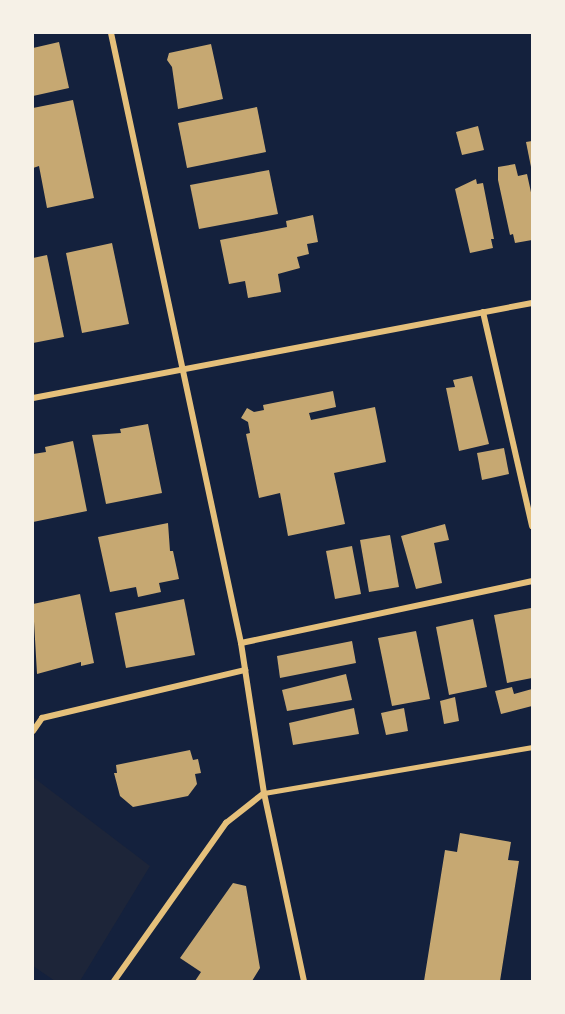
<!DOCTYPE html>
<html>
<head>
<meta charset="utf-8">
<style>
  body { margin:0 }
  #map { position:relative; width:565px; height:1014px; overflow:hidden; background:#14213d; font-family:Poppins,sans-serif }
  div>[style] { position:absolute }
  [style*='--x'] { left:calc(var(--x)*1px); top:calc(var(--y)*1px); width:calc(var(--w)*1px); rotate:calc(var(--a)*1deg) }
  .green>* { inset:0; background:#1d2539 }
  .building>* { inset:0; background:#c6a872 }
  .service>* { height:4.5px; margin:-2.25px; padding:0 2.25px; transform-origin:2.25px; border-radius:2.25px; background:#e5c07b }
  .minor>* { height:6px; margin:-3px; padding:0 3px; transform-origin:3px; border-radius:3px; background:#e5c07b }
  span { translate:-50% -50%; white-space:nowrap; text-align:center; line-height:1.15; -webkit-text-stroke:5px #f6f1e7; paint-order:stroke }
  .frame { position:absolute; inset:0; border:34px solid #f6f1e7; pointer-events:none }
</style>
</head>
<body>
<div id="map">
  <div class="green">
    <i style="clip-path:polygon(33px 777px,150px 866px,80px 981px,55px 981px,33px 966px)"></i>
  </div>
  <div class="building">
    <i style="clip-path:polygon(59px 42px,69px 88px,33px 96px,33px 48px)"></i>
    <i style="clip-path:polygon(211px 44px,223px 99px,178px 109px,172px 67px,167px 60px,169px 53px)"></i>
    <i style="clip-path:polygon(73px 100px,94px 198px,47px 208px,39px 166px,33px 168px,33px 108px)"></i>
    <i style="clip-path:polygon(257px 107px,266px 152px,187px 168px,178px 123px)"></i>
    <i style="clip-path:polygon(478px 126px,484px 150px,462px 155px,456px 132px)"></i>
    <i style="clip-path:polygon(532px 141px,532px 167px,531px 167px,526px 142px)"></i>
    <i style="clip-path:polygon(515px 164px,518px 176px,527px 174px,532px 197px,532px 240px,515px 243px,513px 234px,510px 235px,498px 180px,498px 167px)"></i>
    <i style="clip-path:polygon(269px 170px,278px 214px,199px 229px,190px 185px)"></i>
    <i style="clip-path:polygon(476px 179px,477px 184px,483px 183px,494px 239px,491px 239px,493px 248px,470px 253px,455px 189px)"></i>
    <i style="clip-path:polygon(313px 215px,318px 242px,307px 244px,309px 254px,297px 257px,300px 268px,278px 274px,281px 292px,248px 298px,245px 281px,229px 284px,220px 240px,287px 227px,286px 221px)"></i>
    <i style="clip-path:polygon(112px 243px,129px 324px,82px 333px,66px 253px)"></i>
    <i style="clip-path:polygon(47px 255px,64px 337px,33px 343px,33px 258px)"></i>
    <i style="clip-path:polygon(472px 376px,489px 444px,459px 451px,446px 388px,455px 387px,453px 380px)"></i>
    <i style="clip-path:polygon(333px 391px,336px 407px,309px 413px,311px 420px,375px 407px,386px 462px,334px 473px,345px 524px,288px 536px,280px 493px,259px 498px,246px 434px,250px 433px,248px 422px,241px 418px,247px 408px,254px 412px,264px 410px,263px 405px)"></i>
    <i style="clip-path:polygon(148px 424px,162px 493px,106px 504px,92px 435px,121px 433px,120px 429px)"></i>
    <i style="clip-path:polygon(73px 441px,87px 511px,33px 522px,33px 454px,46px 452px,45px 447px)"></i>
    <i style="clip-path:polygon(504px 448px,509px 474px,482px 480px,477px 453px)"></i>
    <i style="clip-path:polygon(168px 523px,170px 551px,173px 551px,179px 579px,159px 583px,161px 592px,138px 597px,136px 587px,110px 592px,98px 537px)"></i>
    <i style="clip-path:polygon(445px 524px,449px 540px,434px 543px,442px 583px,416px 589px,401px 536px)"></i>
    <i style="clip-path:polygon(390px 535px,399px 587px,369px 592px,360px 540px)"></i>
    <i style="clip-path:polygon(352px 546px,361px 594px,335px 599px,326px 551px)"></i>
    <i style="clip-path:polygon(80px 594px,94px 663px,81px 666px,81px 662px,37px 674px,33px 604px)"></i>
    <i style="clip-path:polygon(184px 599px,195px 655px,126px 668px,115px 613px)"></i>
    <i style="clip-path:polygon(531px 608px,532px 678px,507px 683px,494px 615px)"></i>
    <i style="clip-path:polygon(473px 619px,487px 687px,449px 695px,436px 627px)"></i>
    <i style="clip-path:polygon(416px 631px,430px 699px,392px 706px,378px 638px)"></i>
    <i style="clip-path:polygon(352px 641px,356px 663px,280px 678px,277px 656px)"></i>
    <i style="clip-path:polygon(346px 674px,352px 700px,287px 711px,282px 690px)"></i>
    <i style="clip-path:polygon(512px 687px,514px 694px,532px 689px,532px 706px,501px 714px,495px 691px)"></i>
    <i style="clip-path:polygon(455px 697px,459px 721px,444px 724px,440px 701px)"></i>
    <i style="clip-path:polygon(354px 708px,359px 734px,293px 745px,289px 723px)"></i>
    <i style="clip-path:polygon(404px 708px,408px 731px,386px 735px,381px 713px)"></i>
    <i style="clip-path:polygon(190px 750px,193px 760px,198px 759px,201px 773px,195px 774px,197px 784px,188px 796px,133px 807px,120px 796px,114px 773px,117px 773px,116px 765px)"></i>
    <i style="clip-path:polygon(460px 833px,511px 842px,508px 860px,519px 861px,500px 981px,424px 981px,445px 850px,457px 852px)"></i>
    <i style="clip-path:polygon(233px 883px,246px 886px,260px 968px,252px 981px,195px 981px,201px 972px,180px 958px)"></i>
  </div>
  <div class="service">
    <i style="--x:264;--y:793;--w:272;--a:-9.7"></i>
  </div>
  <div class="minor">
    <i style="--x:111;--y:33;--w:624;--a:77.97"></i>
    <i style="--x:241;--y:643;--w:152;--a:81.3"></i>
    <i style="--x:264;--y:793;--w:192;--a:78"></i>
    <i style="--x:483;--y:312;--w:220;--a:77.1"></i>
    <i style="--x:33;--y:398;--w:508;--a:-10.78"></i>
    <i style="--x:241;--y:643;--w:298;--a:-12"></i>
    <i style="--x:33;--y:731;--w:16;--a:-55"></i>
    <i style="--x:42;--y:718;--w:209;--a:-13.3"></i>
    <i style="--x:114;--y:981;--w:194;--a:-54.7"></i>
    <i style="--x:226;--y:823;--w:48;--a:-38.3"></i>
  </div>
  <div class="frame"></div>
</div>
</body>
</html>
